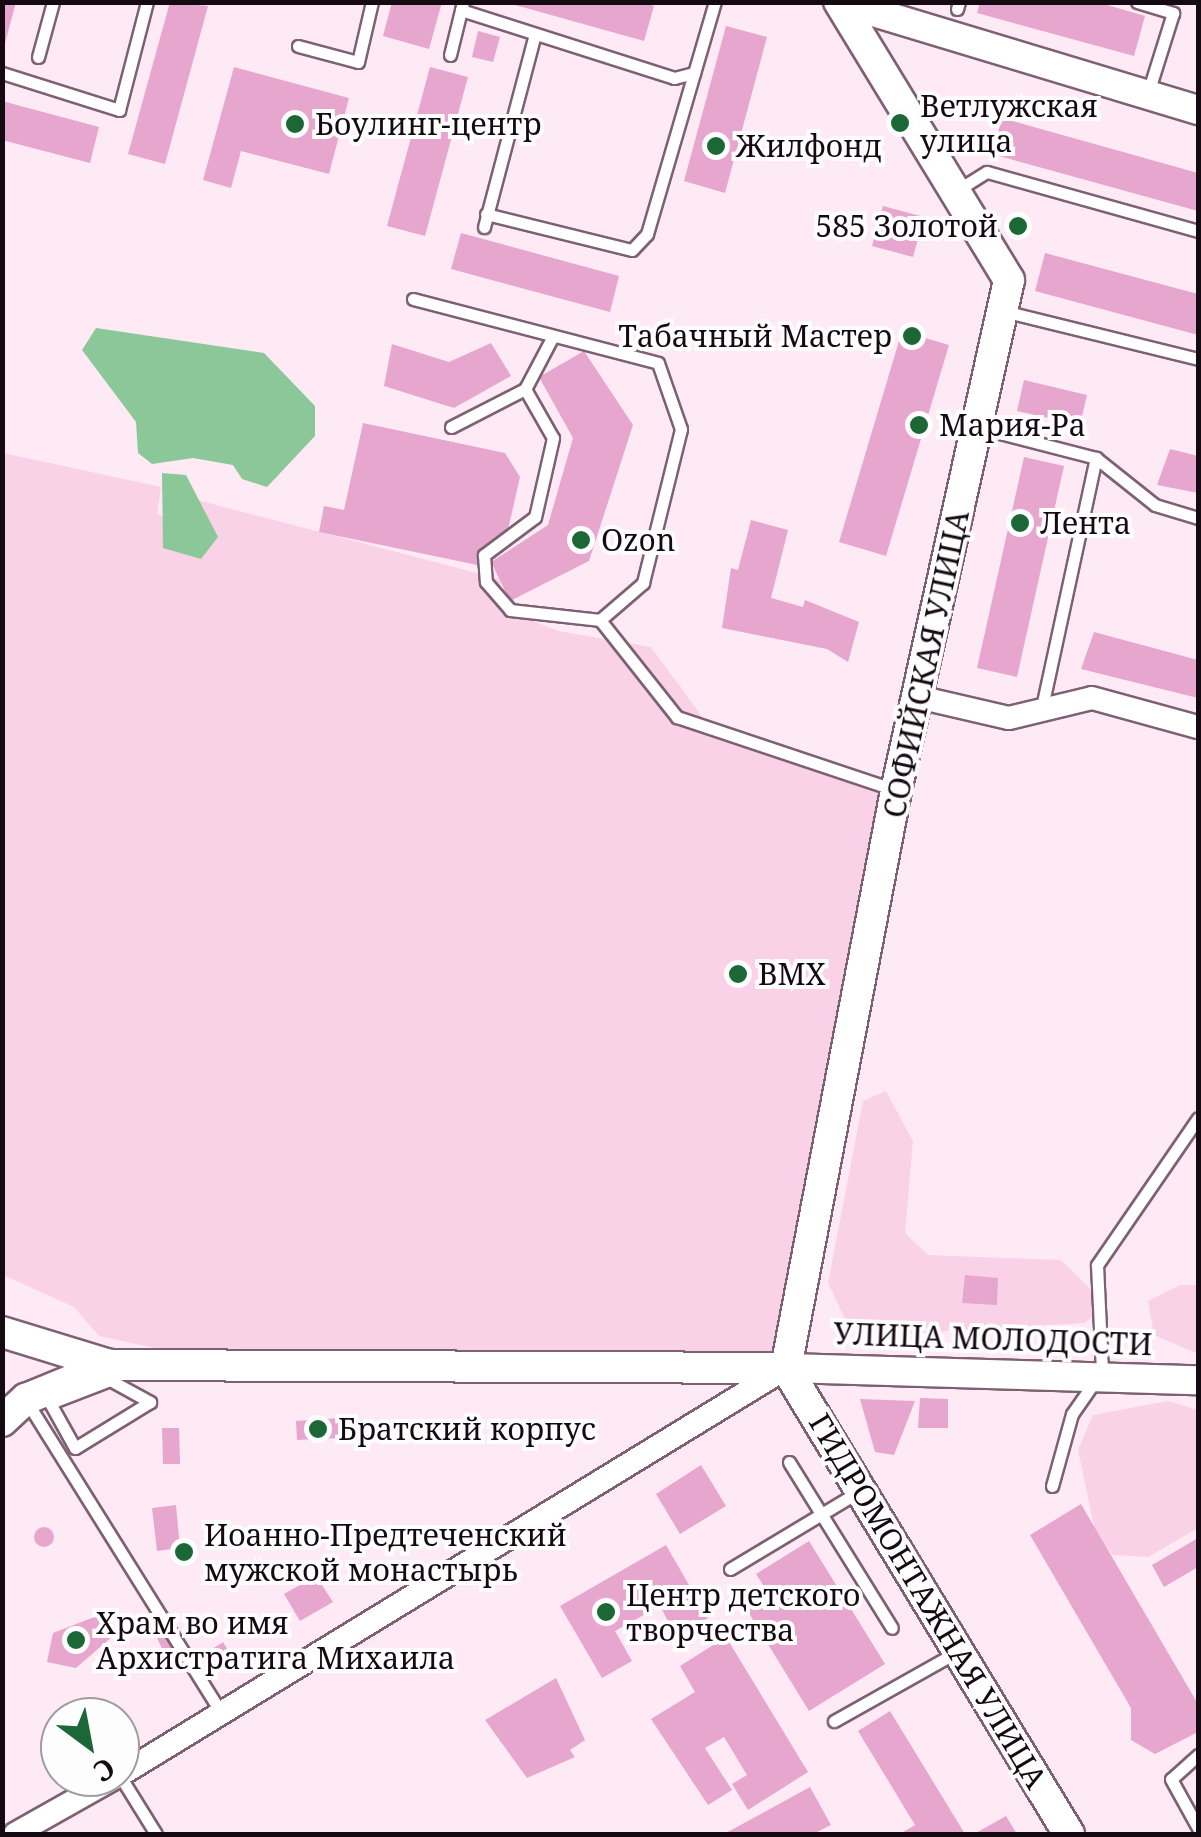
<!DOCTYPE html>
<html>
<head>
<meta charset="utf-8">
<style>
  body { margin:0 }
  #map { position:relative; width:1201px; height:1837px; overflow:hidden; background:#feeaf5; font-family:"Noto Serif",serif }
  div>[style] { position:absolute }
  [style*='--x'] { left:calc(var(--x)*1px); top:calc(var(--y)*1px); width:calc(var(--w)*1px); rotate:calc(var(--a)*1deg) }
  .green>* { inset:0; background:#f9d2e8 }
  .water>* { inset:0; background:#8bc798 }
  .building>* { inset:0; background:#e7a6ce }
  .round { border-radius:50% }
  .roads { filter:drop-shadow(2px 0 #7d6172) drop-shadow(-2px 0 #7d6172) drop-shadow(0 2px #7d6172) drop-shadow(0 -2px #7d6172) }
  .service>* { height:11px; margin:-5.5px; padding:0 5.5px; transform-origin:5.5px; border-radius:5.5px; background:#fff }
  .minor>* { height:22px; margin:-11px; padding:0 11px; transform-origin:11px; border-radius:11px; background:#fff }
  .tertiary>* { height:28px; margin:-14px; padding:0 14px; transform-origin:14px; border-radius:14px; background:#fff }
  .secondary>* { height:30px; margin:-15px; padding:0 15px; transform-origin:15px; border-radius:15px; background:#fff }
  .dots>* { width:28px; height:28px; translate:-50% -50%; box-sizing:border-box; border:5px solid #fdfdfd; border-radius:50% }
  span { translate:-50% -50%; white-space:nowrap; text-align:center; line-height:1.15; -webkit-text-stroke:8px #fdfdfd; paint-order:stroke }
  .poi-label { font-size:30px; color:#150a11 }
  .left { translate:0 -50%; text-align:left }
  .right { translate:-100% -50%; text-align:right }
  .street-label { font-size:30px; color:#150a11 }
  .frame { position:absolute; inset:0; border:5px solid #150a11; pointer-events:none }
  .north { position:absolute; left:40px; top:1697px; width:100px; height:100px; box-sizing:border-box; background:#fdfdfd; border:2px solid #a09c9f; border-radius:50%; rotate:148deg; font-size:28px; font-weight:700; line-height:40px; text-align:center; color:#150a11 }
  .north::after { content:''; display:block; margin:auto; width:35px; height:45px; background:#1c6736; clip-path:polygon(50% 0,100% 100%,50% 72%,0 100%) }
</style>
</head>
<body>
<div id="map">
  <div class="green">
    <i style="clip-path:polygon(3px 453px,161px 487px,157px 514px,217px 538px,197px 500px,500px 579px,504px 609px,558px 631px,651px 647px,711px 729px,883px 789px,780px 1347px,763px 1357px,154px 1348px,99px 1336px,74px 1307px,3px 1275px)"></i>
    <i style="clip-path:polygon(886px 1091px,913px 1141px,905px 1233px,928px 1255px,1061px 1260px,1095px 1294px,1097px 1314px,1084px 1323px,867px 1336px,846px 1321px,828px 1283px,863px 1101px)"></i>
    <i style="clip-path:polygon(1180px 1285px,1198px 1285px,1198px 1354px,1154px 1335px,1148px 1301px)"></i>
    <i style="clip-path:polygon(1168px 1401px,1198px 1410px,1198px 1528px,1148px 1557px,1112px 1555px,1095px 1531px,1078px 1450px,1093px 1415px)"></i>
  </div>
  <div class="water">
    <i style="clip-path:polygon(96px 328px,264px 353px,315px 406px,315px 436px,267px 487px,242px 479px,233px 465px,193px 458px,152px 464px,138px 453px,136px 422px,82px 350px)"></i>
    <i style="clip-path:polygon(162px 473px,186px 475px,218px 537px,201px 559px,163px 548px)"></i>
  </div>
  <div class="building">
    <i style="clip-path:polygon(2px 2px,16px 2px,4px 47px,2px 47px)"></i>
    <i style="clip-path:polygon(170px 2px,208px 6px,165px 164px,128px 154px)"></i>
    <i style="clip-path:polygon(392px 2px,442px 2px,429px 49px,383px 36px)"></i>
    <i style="clip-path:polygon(504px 2px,640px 2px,654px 6px,644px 41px)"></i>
    <i style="clip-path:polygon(980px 2px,1097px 2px,1145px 16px,1134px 56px,977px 13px)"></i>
    <i style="clip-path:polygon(726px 26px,767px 37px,725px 193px,684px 181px)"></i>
    <i style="clip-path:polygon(478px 31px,500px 37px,493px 62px,472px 57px)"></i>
    <i style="clip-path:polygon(234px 67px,349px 98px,329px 174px,241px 151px,231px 188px,203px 180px)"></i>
    <i style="clip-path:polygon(430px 67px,468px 77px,425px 236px,387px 226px)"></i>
    <i style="clip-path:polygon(2px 101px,99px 127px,90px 163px,2px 140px)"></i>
    <i style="clip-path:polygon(1002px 118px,1198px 173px,1198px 211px,992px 154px)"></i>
    <i style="clip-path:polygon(883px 206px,924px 217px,913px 257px,872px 246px)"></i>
    <i style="clip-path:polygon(461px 233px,619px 276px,610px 312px,451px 269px)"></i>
    <i style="clip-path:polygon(1045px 253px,1198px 294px,1198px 335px,1035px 291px)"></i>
    <i style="clip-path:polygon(902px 331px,949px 345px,886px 556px,839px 542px)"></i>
    <i style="clip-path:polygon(491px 343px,511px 376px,454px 408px,384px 386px,392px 344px,449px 362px)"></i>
    <i style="clip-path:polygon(584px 351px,633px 425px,589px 561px,510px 601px,491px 562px,548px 525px,573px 438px,539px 377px)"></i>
    <i style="clip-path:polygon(1024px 380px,1087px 395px,1080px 425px,1017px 411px)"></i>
    <i style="clip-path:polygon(363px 423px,505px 453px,520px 477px,505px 543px,482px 566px,319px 532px,324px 506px,344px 510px)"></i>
    <i style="clip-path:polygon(1170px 449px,1198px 456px,1198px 493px,1157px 485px)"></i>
    <i style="clip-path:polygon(1024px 457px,1064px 466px,1017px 677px,977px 668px)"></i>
    <i style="clip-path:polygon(751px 520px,788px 530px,771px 598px,803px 607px,805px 600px,859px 622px,848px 662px,827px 649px,722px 628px,731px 568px,738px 570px)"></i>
    <i style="clip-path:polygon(1094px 632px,1198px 660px,1198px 698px,1081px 669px)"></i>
    <i style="clip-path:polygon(965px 1275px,998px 1278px,997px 1305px,962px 1303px)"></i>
    <i style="clip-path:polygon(920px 1398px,948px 1399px,948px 1428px,918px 1428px)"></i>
    <i style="clip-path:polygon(860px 1399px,915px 1401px,894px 1455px,875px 1452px)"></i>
    <i style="clip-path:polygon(339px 1418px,340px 1438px,297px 1440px,296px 1421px)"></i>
    <i style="clip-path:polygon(162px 1428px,179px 1428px,180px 1464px,163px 1464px)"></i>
    <i style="clip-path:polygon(701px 1465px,726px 1506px,680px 1534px,656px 1494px)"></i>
    <i style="clip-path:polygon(1081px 1504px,1198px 1704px,1198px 1732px,1155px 1754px,1131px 1740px,1131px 1708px,1030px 1535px)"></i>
    <i style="clip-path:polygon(176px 1505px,180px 1548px,157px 1551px,152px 1508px)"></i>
    <i class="round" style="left:34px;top:1527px;width:20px;height:20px"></i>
    <i style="clip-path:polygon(1198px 1538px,1198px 1567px,1164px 1587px,1152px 1565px)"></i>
    <i style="clip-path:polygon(809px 1541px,885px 1664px,809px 1711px,747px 1610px,770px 1596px,756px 1574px)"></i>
    <i style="clip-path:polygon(666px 1545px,708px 1618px,676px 1636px,660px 1606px,615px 1631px,632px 1661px,602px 1678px,560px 1606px)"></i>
    <i style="clip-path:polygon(316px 1576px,333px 1602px,300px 1621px,284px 1594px)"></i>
    <i style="clip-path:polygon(102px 1614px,114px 1635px,76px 1668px,47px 1662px,53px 1633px)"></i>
    <i style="clip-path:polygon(167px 1629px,186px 1667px,174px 1673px,155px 1634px)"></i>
    <i style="clip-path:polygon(726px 1637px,808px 1772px,748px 1810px,732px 1784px,747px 1775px,724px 1737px,705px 1748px,732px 1790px,708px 1805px,651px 1719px,695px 1692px,680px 1666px)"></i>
    <i style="clip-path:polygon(223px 1642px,235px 1662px,215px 1674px,203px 1655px)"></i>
    <i style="clip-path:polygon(556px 1678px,585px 1740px,570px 1750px,575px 1757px,527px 1778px,485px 1720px)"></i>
    <i style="clip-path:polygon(890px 1711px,965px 1834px,900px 1834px,915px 1825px,858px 1731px)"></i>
    <i style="clip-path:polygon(810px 1787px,831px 1825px,813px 1834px,724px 1834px)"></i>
    <i style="clip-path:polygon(1006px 1816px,1017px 1834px,974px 1834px)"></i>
  </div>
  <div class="roads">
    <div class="service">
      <i style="--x:1137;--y:2;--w:38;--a:17"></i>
      <i style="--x:1173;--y:13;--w:84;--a:107.4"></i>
      <i style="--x:957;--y:9;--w:7;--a:-74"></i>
      <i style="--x:461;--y:10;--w:224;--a:17.7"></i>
      <i style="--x:674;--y:78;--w:21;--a:-14"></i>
      <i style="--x:298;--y:46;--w:62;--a:14.9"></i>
      <i style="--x:358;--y:62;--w:62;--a:-76.9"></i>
      <i style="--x:450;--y:55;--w:55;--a:-76.2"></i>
      <i style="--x:38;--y:57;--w:57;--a:-74.7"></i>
      <i style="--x:2;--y:73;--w:123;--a:17.5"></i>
      <i style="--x:119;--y:110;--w:112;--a:-75.5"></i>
      <i style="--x:956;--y:191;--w:36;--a:-32"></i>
      <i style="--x:987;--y:172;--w:219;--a:15.6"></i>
      <i style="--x:486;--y:214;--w:150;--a:13.9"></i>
      <i style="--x:632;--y:250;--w:22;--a:-47"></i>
      <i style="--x:647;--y:234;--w:242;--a:-73.7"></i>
      <i style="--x:484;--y:227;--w:196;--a:-75.2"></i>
      <i style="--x:413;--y:299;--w:253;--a:14.6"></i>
      <i style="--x:658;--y:363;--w:70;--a:70.8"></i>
      <i style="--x:681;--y:429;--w:159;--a:103.9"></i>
      <i style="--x:643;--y:583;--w:57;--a:139.3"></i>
      <i style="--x:1003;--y:311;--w:201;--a:13.8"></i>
      <i style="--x:553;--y:336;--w:60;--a:117.8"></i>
      <i style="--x:525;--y:389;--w:56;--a:60.3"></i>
      <i style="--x:553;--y:438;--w:81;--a:102.8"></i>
      <i style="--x:535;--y:517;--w:64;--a:143.3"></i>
      <i style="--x:484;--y:555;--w:27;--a:86"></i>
      <i style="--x:486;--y:582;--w:37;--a:49"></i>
      <i style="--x:510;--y:610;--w:91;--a:6.3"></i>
      <i style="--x:600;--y:620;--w:124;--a:51.6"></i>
      <i style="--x:677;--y:717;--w:227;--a:18.5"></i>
      <i style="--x:451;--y:427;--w:83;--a:-27.2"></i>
      <i style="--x:980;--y:428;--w:120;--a:14.5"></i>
      <i style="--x:1096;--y:458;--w:75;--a:38.5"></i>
      <i style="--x:1155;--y:505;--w:45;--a:16.8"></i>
      <i style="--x:1042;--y:707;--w:255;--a:-77.8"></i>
      <i style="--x:110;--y:1380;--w:46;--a:28.8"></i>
      <i style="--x:150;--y:1402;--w:88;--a:148.5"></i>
      <i style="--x:75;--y:1448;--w:51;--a:-119.1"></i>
      <i style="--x:50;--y:1403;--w:64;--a:-21"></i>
      <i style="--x:27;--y:1402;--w:364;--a:58"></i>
      <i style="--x:789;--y:1462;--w:195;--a:58.2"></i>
      <i style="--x:1052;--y:1486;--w:75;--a:-74.5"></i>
      <i style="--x:1072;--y:1414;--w:52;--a:-55.1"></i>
      <i style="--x:1102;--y:1371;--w:106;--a:-92.7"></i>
      <i style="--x:1097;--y:1265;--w:178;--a:-55.5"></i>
      <i style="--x:730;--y:1569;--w:152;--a:-31"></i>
      <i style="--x:834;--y:1721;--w:141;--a:-29.3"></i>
      <i style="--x:1198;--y:1755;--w:36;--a:138"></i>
      <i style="--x:1171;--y:1779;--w:56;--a:61.1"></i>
      <i style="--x:120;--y:1776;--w:68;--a:58.2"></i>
    </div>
    <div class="minor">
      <i style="--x:918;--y:697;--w:93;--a:13"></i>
      <i style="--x:1009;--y:718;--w:85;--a:-13.5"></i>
      <i style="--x:1092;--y:698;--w:110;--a:15.3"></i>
      <i style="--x:120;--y:1775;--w:781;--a:-31.43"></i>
      <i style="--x:15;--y:1834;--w:116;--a:-29.4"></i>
    </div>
    <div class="tertiary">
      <i style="--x:840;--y:2;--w:374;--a:16.8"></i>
      <i style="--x:786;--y:1368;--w:412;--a:1.7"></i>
    </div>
    <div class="secondary">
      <i style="--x:2;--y:1332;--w:112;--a:17.1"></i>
      <i style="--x:109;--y:1365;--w:677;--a:0.25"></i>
      <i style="--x:786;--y:1368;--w:587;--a:-79.21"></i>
      <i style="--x:896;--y:791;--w:523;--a:-77.53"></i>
      <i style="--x:1009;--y:280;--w:326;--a:-121.4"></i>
      <i style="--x:786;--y:1368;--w:545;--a:58.73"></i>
      <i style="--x:2;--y:1421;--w:33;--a:-43"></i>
      <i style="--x:26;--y:1399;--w:90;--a:-22.3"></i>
    </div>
  </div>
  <div class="dots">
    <i style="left:900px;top:123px;background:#1c6736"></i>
    <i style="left:295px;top:124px;background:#1c6736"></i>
    <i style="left:716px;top:146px;background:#1c6736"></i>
    <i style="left:1018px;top:226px;background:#1c6736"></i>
    <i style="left:912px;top:336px;background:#1c6736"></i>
    <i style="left:919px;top:425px;background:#1c6736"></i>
    <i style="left:1020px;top:523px;background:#1c6736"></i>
    <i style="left:581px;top:540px;background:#1c6736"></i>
    <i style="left:738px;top:974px;background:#1c6736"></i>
    <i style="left:318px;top:1429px;background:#1c6736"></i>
    <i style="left:184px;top:1552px;background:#1c6736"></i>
    <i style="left:606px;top:1612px;background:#1c6736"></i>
    <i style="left:76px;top:1640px;background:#1c6736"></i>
  </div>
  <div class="poi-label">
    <span class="left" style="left:920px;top:123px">Ветлужская<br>улица</span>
    <span class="left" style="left:315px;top:124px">Боулинг-центр</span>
    <span class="left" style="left:736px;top:146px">Жилфонд</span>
    <span class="right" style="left:998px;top:226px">585 Золотой</span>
    <span class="right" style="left:892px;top:336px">Табачный Мастер</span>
    <span class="left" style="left:939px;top:425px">Мария-Ра</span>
    <span class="left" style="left:1040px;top:523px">Лента</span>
    <span class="left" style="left:601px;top:540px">Ozon</span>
    <span class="left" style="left:758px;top:974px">BMX</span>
    <span class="left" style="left:338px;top:1429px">Братский корпус</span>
    <span class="left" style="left:204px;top:1552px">Иоанно-Предтеченский<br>мужской монастырь</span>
    <span class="left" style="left:626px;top:1612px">Центр детского<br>творчества</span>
    <span class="left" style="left:96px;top:1640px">Храм во имя<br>Архистратига Михаила</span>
  </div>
  <div class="street-label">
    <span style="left:926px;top:664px;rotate:-78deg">СОФИЙСКАЯ УЛИЦА</span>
    <span style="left:993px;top:1339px;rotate:2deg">УЛИЦА МОЛОДОСТИ</span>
    <span style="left:928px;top:1601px;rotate:59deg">ГИДРОМОНТАЖНАЯ УЛИЦА</span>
  </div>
  <div class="frame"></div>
  <div class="north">С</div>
</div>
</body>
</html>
